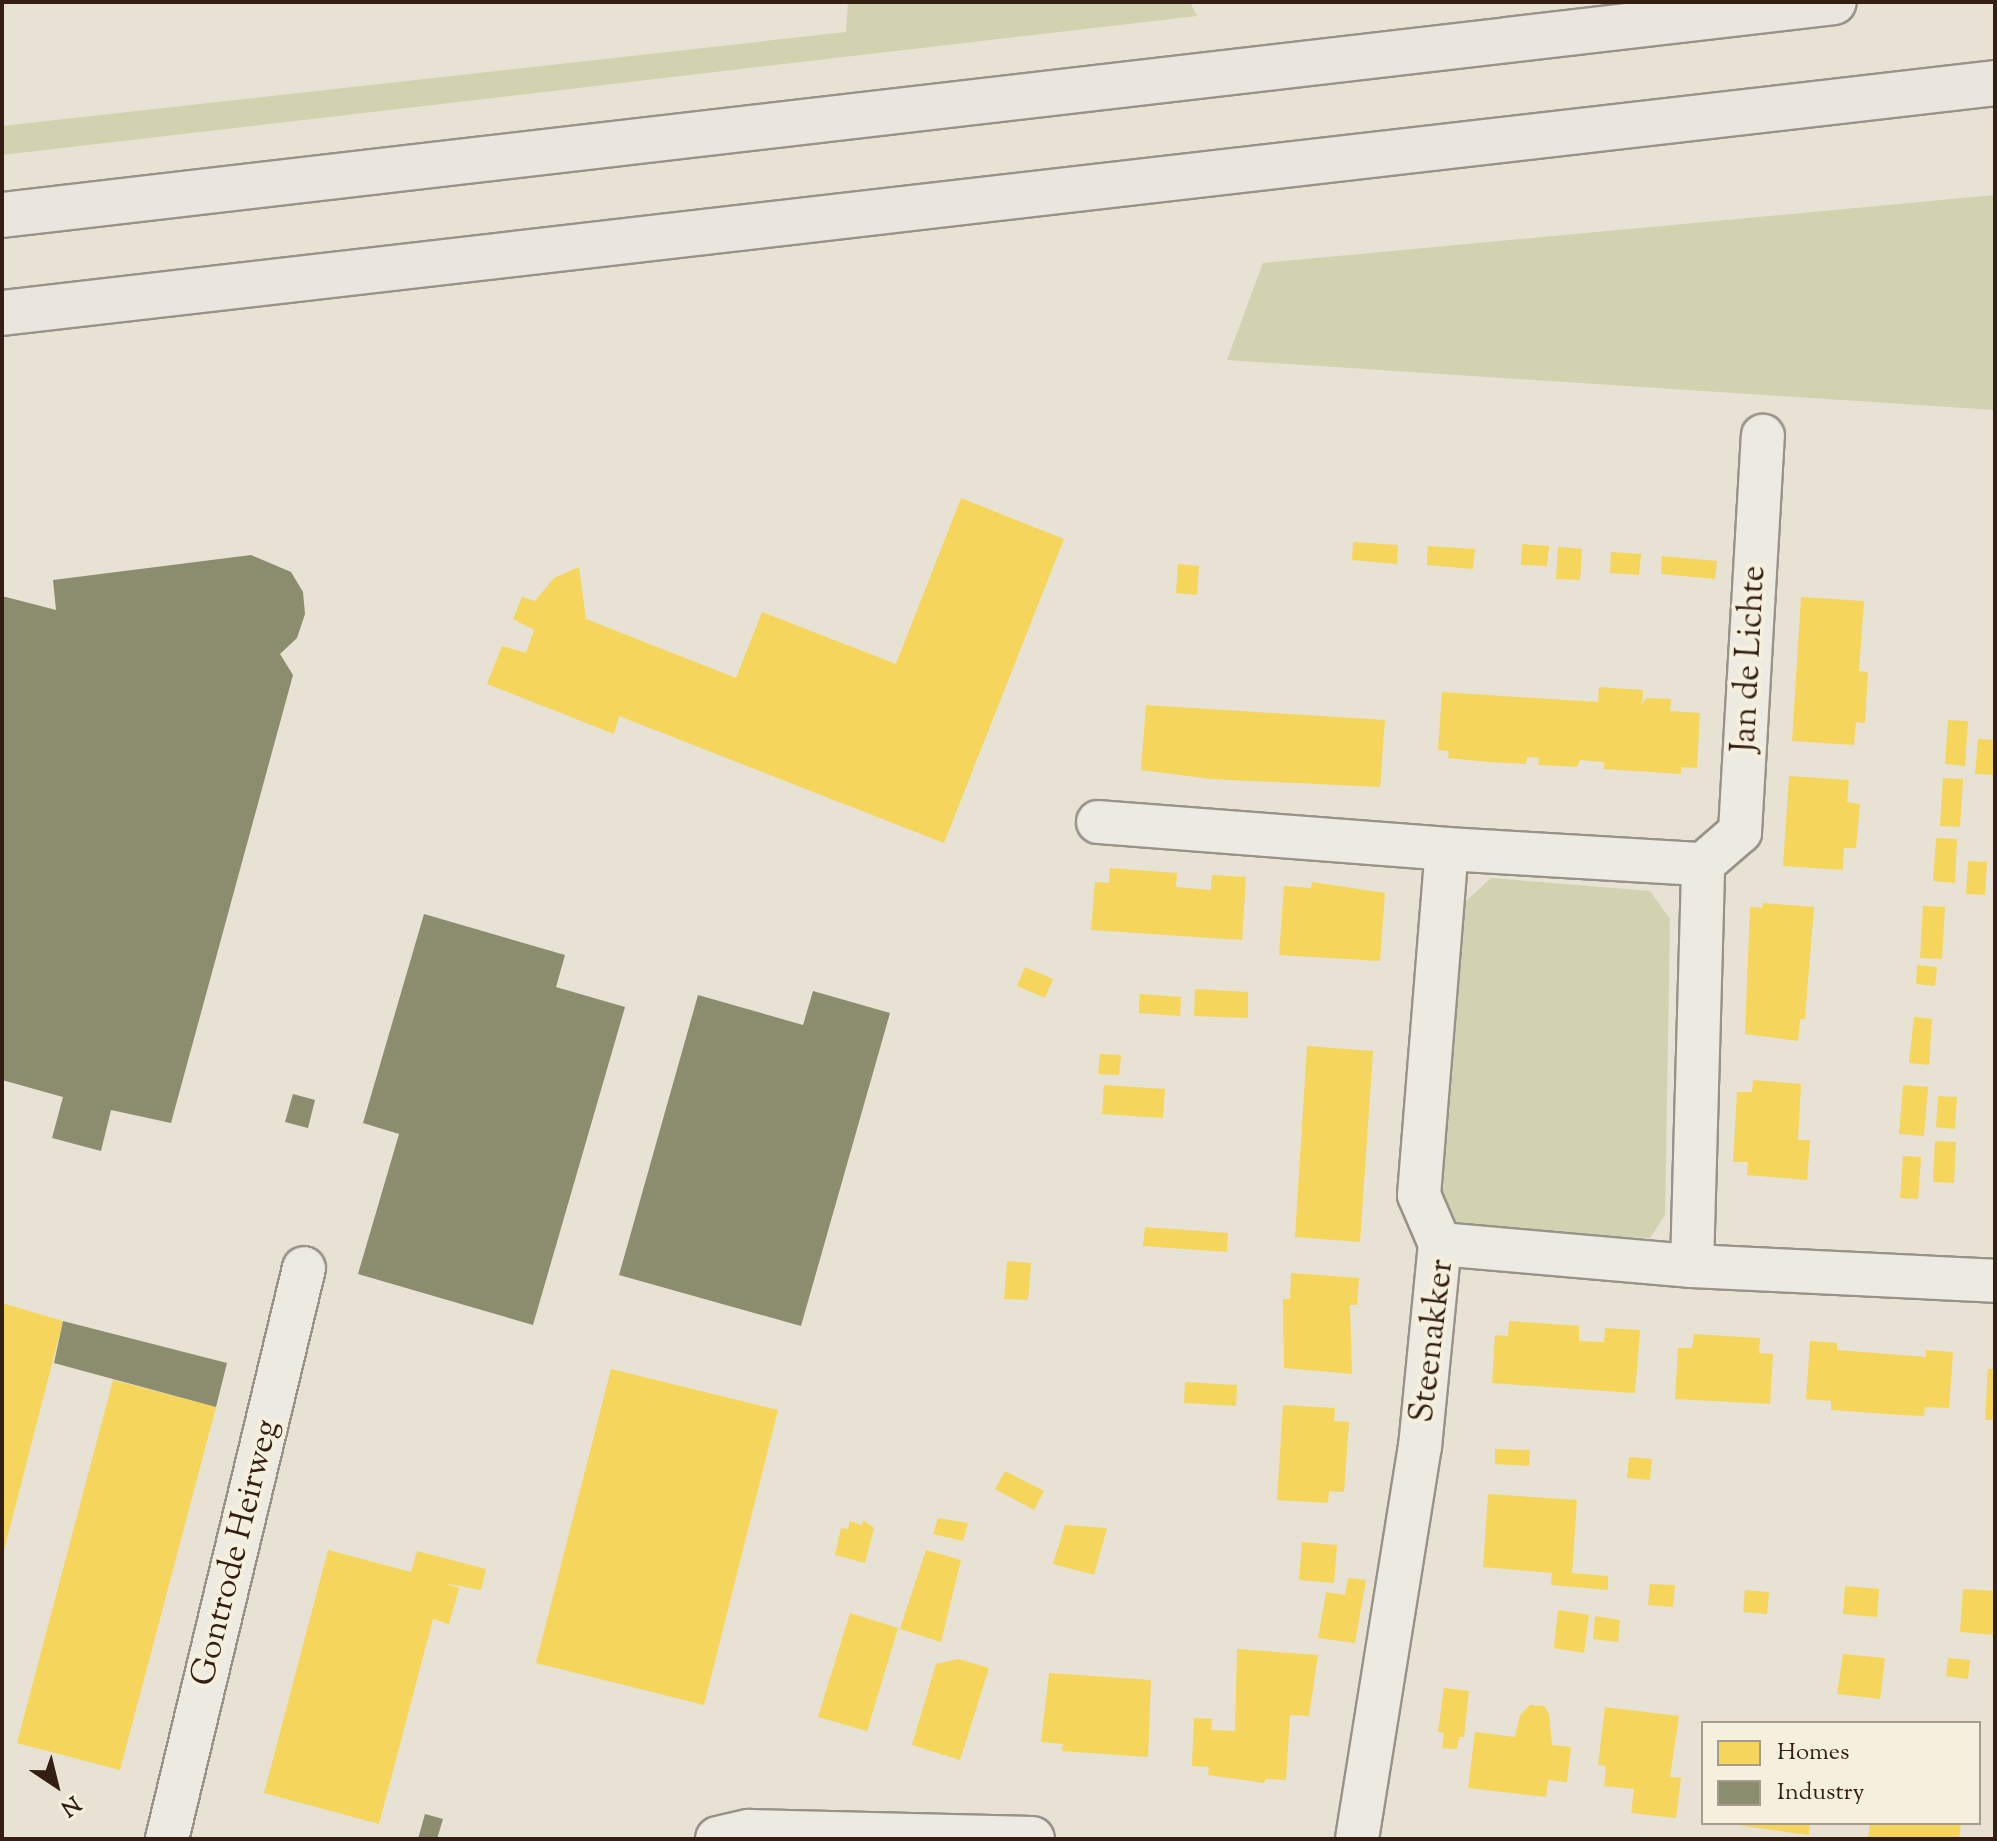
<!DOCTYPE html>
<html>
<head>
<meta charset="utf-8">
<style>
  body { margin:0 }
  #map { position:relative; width:1997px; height:1841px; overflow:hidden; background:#e7e2d4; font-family:"Sorts Mill Goudy",serif }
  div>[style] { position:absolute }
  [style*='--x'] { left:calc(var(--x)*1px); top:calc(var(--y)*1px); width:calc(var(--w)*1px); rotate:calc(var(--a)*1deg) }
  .green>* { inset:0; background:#d2d1b0 }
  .homes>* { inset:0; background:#f6d55c }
  .industry>* { inset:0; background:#8c8c6e }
  .roads { filter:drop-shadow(2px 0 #989289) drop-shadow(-2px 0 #989289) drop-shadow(0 2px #989289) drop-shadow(0 -2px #989289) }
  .minor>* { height:42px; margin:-21px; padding:0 21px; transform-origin:21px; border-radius:21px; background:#edeae2 }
  .tertiary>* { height:44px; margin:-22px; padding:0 22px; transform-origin:22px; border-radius:22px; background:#edeae2 }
  .motorway>* { height:44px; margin:-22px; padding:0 22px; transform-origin:22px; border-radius:22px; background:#eae6de }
  span { translate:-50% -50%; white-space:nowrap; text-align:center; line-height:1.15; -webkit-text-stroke:8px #f5efde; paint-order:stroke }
  .street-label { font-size:34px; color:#341e13 }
  .frame { position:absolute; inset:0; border:4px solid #341e13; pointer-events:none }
  .legend { position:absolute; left:1701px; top:1721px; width:280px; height:104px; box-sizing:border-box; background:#f5efde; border:2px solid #a89b8d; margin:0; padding:10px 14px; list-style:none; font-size:24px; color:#341e13 }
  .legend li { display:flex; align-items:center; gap:16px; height:40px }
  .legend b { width:40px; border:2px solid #a89b8d }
  .north { position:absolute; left:16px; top:1745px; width:80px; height:80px; -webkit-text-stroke:6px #f5efde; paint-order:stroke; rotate:145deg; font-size:22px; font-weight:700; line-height:32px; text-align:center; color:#341e13 }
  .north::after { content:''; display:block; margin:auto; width:28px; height:36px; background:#341e13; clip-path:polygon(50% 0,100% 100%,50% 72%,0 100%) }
</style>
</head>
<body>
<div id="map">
  <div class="green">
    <i style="clip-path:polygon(848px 2px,1190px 2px,1197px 16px,2px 155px,2px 126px,846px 32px)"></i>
    <i style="clip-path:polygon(1995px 195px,1995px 410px,1227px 360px,1263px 263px)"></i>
    <i style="clip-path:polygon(1491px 878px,1650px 891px,1670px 919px,1665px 1215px,1650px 1238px,1457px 1229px,1439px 1208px,1466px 901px)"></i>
  </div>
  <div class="homes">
    <i style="clip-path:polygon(961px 498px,1064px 539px,944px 843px,619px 716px,614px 734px,487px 684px,502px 646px,526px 653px,534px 630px,513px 619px,522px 597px,535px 601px,554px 578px,579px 567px,586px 619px,736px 678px,762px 612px,896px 664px)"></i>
    <i style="clip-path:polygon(1353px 542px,1398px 545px,1397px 564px,1352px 560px)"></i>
    <i style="clip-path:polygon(1522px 544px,1549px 546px,1547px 566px,1521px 565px)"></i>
    <i style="clip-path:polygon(1428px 546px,1475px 549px,1473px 569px,1427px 565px)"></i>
    <i style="clip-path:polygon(1558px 547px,1582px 549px,1580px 580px,1556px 579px)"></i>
    <i style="clip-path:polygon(1611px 552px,1641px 554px,1639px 575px,1610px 573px)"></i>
    <i style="clip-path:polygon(1662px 556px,1717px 561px,1715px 579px,1661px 574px)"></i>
    <i style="clip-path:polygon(1178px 564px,1199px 566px,1197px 595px,1176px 593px)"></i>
    <i style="clip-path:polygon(1801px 597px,1864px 601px,1859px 671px,1868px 672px,1865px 723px,1856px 722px,1854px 745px,1792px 741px)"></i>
    <i style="clip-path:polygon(1599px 687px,1643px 690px,1642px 705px,1646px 698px,1671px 699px,1670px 711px,1700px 713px,1697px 768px,1681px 767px,1681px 774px,1604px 769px,1604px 762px,1580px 760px,1577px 767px,1538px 765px,1539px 758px,1527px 757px,1526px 764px,1489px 762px,1448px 758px,1449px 751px,1438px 750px,1442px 692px,1598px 702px)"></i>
    <i style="clip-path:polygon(1146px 705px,1385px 720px,1380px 787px,1211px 779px,1141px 770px)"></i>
    <i style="clip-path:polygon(1948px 720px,1968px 721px,1965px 766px,1945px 764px)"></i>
    <i style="clip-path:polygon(1978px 739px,1995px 740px,1995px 775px,1975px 774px)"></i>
    <i style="clip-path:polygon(1789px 776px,1849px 780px,1847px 802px,1860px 804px,1856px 848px,1844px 848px,1843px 870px,1783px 866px)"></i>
    <i style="clip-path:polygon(1943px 778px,1963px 779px,1960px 827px,1940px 826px)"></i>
    <i style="clip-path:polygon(1936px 838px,1957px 839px,1955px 883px,1933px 881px)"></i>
    <i style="clip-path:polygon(1968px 861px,1987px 862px,1985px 895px,1966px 894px)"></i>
    <i style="clip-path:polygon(1110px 868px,1177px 873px,1176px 887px,1211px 890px,1212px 875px,1246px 877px,1242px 940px,1091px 930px,1095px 882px,1109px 883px)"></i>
    <i style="clip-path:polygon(1312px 882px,1385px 893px,1380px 961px,1279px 955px,1284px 886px,1311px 888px)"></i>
    <i style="clip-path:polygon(1763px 903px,1814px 907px,1805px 1019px,1800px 1019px,1798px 1041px,1745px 1034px,1750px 907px,1762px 908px)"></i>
    <i style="clip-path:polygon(1923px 906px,1945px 907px,1942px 959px,1920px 958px)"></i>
    <i style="clip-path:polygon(1917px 965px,1937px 967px,1935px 986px,1916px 984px)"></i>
    <i style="clip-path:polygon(1025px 967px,1053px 979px,1045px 998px,1017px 986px)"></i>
    <i style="clip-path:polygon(1195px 989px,1248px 992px,1248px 1018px,1194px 1016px)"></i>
    <i style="clip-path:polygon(1140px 994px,1181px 997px,1180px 1016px,1139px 1013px)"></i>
    <i style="clip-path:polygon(1914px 1017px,1932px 1019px,1929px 1065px,1909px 1063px)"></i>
    <i style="clip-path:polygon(1307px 1046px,1373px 1051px,1360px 1242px,1295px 1237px)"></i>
    <i style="clip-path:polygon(1100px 1054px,1121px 1055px,1119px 1075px,1098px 1074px)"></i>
    <i style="clip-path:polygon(1753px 1080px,1801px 1084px,1798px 1140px,1810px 1140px,1807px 1180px,1747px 1175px,1748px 1162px,1733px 1162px,1737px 1092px,1752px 1092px)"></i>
    <i style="clip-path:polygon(1104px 1085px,1165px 1089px,1163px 1118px,1102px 1114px)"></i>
    <i style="clip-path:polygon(1903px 1085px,1928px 1087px,1924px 1136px,1899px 1134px)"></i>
    <i style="clip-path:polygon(1938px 1096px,1957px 1097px,1955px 1129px,1936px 1127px)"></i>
    <i style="clip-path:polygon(1935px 1141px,1956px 1142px,1954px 1183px,1933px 1182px)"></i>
    <i style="clip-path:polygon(1903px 1156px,1921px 1157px,1918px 1199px,1900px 1198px)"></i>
    <i style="clip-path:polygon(1145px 1227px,1228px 1233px,1227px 1252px,1143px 1246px)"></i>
    <i style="clip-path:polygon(1007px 1261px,1031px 1263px,1028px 1300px,1004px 1299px)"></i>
    <i style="clip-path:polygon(1291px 1273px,1359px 1278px,1357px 1305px,1350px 1305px,1352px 1374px,1284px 1368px,1283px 1299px,1290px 1299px)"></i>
    <i style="clip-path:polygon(2px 1303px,63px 1321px,3px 1554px,2px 1554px)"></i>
    <i style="clip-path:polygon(1509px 1321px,1579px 1326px,1579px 1341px,1604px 1342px,1605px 1328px,1640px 1330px,1635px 1393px,1492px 1383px,1495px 1335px,1508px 1336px)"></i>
    <i style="clip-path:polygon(1694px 1334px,1760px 1338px,1759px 1353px,1773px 1354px,1770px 1404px,1675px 1399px,1678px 1348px,1692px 1348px)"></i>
    <i style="clip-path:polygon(1810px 1341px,1837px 1343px,1837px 1350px,1926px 1357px,1926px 1350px,1953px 1352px,1949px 1408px,1925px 1407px,1924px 1416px,1901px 1415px,1831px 1410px,1831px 1401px,1806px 1399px)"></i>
    <i style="clip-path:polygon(611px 1369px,778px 1410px,704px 1705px,536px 1663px)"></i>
    <i style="clip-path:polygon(1988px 1369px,1995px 1369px,1995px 1420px,1985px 1420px)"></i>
    <i style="clip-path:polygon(113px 1380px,216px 1407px,120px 1770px,17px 1743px)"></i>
    <i style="clip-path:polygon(1185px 1382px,1237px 1385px,1236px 1406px,1184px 1403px)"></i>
    <i style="clip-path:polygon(1283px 1405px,1335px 1408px,1334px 1421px,1349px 1422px,1344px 1492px,1329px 1491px,1328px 1503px,1277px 1500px)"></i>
    <i style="clip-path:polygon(1495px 1449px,1530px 1450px,1529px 1466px,1495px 1464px)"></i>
    <i style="clip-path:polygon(1629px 1457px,1652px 1459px,1650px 1480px,1627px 1478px)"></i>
    <i style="clip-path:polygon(1005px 1471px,1044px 1491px,1034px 1510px,995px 1489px)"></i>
    <i style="clip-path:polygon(1488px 1494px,1577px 1500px,1572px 1573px,1608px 1576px,1608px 1590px,1551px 1585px,1552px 1573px,1483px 1567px)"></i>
    <i style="clip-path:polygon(938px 1518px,968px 1523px,963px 1541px,933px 1534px)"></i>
    <i style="clip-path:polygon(863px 1520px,874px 1528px,865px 1563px,835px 1555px,841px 1528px,848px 1529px,850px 1521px,862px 1525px)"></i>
    <i style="clip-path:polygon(1065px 1525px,1107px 1528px,1094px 1575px,1053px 1564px)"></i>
    <i style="clip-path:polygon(1302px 1542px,1337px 1545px,1334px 1583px,1299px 1580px)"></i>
    <i style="clip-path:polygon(328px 1550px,411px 1572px,417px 1551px,486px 1569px,481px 1590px,443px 1583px,459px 1588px,449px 1624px,433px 1619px,379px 1824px,264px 1793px)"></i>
    <i style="clip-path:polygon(926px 1550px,961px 1560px,941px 1642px,900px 1629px)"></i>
    <i style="clip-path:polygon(1348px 1578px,1366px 1580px,1355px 1643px,1318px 1638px,1326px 1592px,1345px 1595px)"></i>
    <i style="clip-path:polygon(1650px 1584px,1675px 1585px,1673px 1607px,1648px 1605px)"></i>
    <i style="clip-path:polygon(1845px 1586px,1879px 1589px,1877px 1617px,1843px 1614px)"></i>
    <i style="clip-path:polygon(1963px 1589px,1995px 1591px,1995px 1635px,1960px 1632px)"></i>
    <i style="clip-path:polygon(1745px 1590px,1769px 1592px,1767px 1614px,1743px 1612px)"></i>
    <i style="clip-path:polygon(1558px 1610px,1589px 1615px,1584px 1653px,1554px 1648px)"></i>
    <i style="clip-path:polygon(850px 1613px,898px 1628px,867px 1731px,818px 1717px)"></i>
    <i style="clip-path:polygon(1595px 1616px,1620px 1620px,1618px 1642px,1593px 1639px)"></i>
    <i style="clip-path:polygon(1237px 1649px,1318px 1655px,1309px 1716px,1290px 1715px,1286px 1780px,1266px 1779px,1264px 1783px,1208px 1775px,1209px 1767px,1192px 1766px,1194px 1718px,1212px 1719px,1211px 1730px,1235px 1731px)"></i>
    <i style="clip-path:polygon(1843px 1654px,1885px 1658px,1880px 1699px,1837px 1694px)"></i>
    <i style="clip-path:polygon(1948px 1658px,1970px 1660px,1968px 1679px,1946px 1676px)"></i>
    <i style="clip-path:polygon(958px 1659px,989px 1668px,960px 1760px,912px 1745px,936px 1664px)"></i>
    <i style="clip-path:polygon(1049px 1673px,1151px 1680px,1148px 1757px,1062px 1751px,1063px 1744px,1041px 1742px)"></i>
    <i style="clip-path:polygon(1444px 1688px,1469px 1691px,1464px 1737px,1459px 1737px,1457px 1749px,1442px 1748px,1444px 1733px,1438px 1732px)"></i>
    <i style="clip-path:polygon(1530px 1705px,1544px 1706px,1549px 1714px,1552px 1745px,1571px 1747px,1567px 1782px,1548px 1780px,1546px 1797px,1468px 1788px,1475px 1732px,1515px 1737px,1520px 1715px)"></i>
    <i style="clip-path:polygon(1605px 1707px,1679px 1716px,1670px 1777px,1681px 1778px,1676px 1818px,1631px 1813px,1634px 1789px,1604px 1786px,1606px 1766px,1598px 1765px)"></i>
    <i style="clip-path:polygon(1722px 1823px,1810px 1823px,1809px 1835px)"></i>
    <i style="clip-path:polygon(1870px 1823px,1961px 1823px,1959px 1839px,1868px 1839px)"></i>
  </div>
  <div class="industry">
    <i style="clip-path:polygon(251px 555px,291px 572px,303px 592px,305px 614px,297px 638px,280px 654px,293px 675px,171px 1123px,111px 1110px,101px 1151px,52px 1138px,63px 1097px,2px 1080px,2px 596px,56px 610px,53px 580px)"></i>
    <i style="clip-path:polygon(424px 914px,565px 955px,556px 987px,625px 1007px,533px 1325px,358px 1274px,399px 1134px,363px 1123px)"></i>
    <i style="clip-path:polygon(813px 991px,890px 1013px,801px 1326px,619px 1275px,698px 995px,803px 1025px)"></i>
    <i style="clip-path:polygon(293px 1094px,315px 1100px,308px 1128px,285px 1122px)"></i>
    <i style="clip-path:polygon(63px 1321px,227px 1363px,216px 1407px,54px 1363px)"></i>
    <i style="clip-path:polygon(425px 1814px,443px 1819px,437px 1839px,418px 1839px)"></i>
  </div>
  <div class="roads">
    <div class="minor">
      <i style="--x:1098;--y:822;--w:350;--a:4.4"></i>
      <i style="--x:1440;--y:1244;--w:253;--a:5"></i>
      <i style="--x:1692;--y:1266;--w:303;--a:2.8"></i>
      <i style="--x:1692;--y:1266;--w:402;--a:-88.4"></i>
      <i style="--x:167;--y:1839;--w:587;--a:-76.51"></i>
      <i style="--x:1357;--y:1839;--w:397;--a:-80.9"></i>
      <i style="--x:1420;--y:1447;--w:204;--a:-84.4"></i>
      <i style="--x:1440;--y:1244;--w:53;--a:-113.2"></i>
      <i style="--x:1419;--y:1195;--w:347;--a:-85.4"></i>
      <i style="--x:1447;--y:849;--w:256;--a:3.4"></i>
      <i style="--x:1703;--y:864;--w:49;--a:-40.9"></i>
      <i style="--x:1740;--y:832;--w:397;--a:-86.7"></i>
    </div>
    <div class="tertiary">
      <i style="--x:718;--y:1839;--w:32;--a:-13"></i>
      <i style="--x:749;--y:1832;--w:283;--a:1.4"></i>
    </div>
    <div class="motorway">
      <i style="--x:2;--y:215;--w:1844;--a:-6.63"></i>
      <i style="--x:2;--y:313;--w:2006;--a:-6.58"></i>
    </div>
  </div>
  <div class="street-label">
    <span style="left:1750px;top:659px;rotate:-87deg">Jan de Lichte</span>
    <span style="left:1433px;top:1341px;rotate:-83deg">Steenakker</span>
    <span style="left:236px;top:1553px;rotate:-76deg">Gontrode Heirweg</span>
  </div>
  <div class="frame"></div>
  <ul class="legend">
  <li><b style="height:22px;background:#f6d55c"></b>Homes</li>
  <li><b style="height:22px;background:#8c8c6e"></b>Industry</li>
  </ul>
  <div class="north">N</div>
</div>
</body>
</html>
